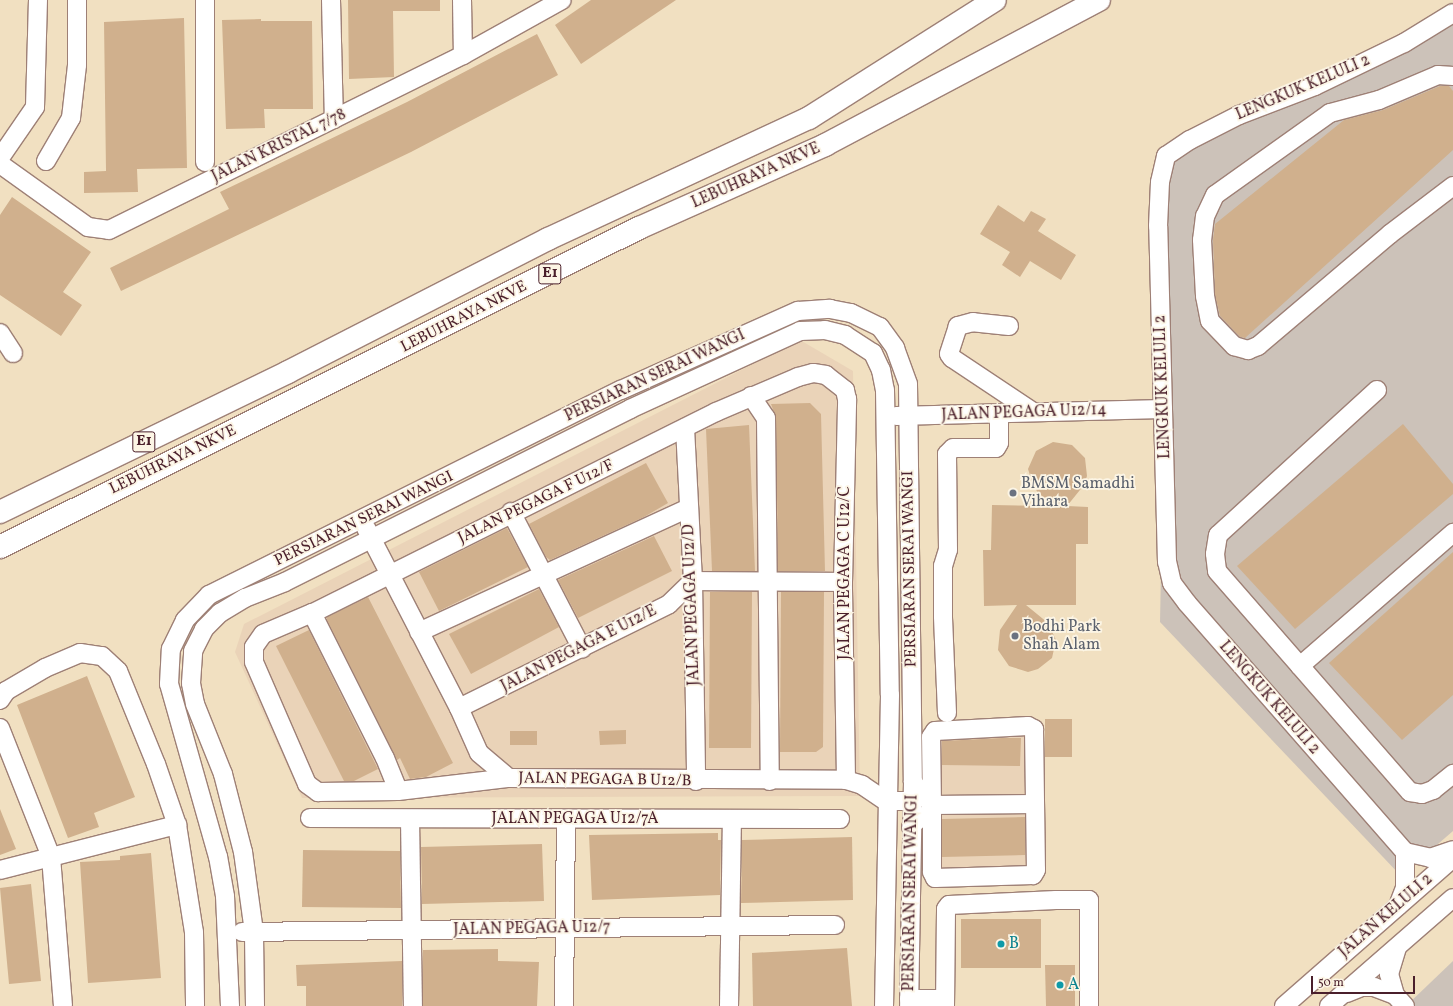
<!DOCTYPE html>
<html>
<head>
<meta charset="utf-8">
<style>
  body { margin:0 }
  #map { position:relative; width:1453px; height:1006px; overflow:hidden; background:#f1e0c1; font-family:Vollkorn,serif }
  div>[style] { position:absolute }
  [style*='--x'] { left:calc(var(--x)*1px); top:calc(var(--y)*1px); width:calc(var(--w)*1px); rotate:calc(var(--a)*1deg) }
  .built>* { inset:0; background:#ead3b8 }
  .industrial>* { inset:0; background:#ccc2b9 }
  .building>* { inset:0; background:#d0b08d }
  .roads { filter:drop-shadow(1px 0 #9e8076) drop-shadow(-1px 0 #9e8076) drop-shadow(0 1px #9e8076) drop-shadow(0 -1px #9e8076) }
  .minor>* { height:18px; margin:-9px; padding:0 9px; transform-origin:9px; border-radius:9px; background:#fff }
  .highway>* { height:22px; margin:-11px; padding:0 11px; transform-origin:11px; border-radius:11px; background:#fff }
  .dots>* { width:11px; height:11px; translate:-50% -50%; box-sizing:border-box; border:2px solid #fcf5e5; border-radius:50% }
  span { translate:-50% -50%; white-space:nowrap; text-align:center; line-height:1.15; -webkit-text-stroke:3.5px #fcf5e5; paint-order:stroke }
  .shield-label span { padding:1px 3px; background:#fcf5e5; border:1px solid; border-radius:3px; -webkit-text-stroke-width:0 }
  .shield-label { font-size:15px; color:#4a1f2b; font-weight:700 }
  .street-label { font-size:16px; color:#4a1f2b }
  .worship-label { font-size:16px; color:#5b616d }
  .left { translate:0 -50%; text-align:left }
  .culture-label { font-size:16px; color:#0d838f }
  .scale { position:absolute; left:1311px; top:976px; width:104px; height:18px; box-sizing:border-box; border:2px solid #4a1f2b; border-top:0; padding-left:5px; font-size:12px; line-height:14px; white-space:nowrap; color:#4a1f2b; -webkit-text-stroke:3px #fcf5e5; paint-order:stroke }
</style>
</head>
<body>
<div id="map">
  <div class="built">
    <i style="clip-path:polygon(800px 340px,853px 371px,860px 796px,302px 798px,235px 652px,244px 624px)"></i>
    <i style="clip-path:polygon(1027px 729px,1031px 872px,936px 874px,937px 734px)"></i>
  </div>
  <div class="industrial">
    <i style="clip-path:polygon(1453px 10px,1453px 831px,1401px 876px,1160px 622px,1169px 157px)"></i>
    <i style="clip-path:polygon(1453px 961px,1453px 1006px,1406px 1006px)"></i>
  </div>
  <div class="building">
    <i style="clip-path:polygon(348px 0,440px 0,440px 11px,393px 11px,394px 77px,349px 79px)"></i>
    <i style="clip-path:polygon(591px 0,676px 0,581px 64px,555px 25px)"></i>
    <i style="clip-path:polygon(184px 18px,187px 168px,137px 169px,138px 192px,84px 193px,84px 172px,106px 171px,104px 22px)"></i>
    <i style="clip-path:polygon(261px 19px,261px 21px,312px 21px,313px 109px,264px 109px,265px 128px,226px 129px,222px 20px)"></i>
    <i style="clip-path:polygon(537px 34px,558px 75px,411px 152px,121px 291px,110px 268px,229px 209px,220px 192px,407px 102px)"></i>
    <i style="clip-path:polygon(1440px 86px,1449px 86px,1453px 91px,1453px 150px,1245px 338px,1240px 337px,1220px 316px,1215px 295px,1213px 240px,1215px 224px,1344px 120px,1383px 110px)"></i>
    <i style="clip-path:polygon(12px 197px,91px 252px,63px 292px,82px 305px,61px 336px,0 295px,0 215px)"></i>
    <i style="clip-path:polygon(998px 205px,1024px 222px,1031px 211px,1046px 219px,1038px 231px,1076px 255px,1061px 280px,1030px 261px,1020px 277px,1002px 265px,1010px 252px,980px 234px)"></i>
    <i style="clip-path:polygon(810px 403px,821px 414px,825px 571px,778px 571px,776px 418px,771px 404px)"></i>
    <i style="clip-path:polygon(1403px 424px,1453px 484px,1453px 494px,1295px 629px,1237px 566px)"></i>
    <i style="clip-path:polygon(749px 425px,755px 571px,712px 571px,706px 429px)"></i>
    <i style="clip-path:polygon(1053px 442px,1072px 445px,1085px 458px,1087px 476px,1084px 485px,1067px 506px,1088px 507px,1088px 544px,1076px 544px,1076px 605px,1026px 605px,1048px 623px,1056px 640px,1052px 658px,1038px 669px,1028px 672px,1009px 666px,998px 650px,1000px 630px,1017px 605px,984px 606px,983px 550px,991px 550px,992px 505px,1052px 506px,1034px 488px,1028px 469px,1036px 451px)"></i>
    <i style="clip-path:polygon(646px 463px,668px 503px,644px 517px,550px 560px,546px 557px,529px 524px)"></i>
    <i style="clip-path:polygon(507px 528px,528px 567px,439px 611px,419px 572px)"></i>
    <i style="clip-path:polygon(654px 536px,672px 571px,578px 618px,558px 580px)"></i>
    <i style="clip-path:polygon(1453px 552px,1453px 695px,1402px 740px,1329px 663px)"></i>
    <i style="clip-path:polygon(539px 589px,559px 627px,471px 674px,449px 634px)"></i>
    <i style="clip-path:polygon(710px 592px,752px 592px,751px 748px,709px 748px)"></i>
    <i style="clip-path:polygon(781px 592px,824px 592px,823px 747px,816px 752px,780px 752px)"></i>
    <i style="clip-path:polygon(368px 597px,453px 763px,426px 777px,410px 779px,400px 758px,397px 760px,327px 620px,327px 617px)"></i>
    <i style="clip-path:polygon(309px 630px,378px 769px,354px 781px,344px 781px,276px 646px)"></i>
    <i style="clip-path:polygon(87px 676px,135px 797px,94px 813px,99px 827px,68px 838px,17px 705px)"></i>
    <i style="clip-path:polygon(1045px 719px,1072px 719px,1072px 757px,1045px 757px)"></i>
    <i style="clip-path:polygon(626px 730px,626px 744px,600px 745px,599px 731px)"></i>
    <i style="clip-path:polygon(510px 731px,537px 731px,537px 745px,510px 745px)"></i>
    <i style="clip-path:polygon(1002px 738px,1021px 738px,1020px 766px,942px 765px,942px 741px)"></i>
    <i style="clip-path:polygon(0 809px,16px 849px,0 855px)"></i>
    <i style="clip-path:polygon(1025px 817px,1025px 855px,942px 857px,942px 819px)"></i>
    <i style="clip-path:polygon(718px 833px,718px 840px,721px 840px,720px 895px,592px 900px,589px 835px)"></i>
    <i style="clip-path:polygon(852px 837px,853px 900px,741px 903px,742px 840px)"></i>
    <i style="clip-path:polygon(542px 844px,544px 901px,422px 904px,421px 847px)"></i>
    <i style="clip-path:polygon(303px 850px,400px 851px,401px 908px,302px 907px)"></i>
    <i style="clip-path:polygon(151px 853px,161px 978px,88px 983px,80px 862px,120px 860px,120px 856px)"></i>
    <i style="clip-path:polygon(31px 884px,41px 981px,9px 984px,0 888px)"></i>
    <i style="clip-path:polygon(961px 919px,1041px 919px,1041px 968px,961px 968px)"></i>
    <i style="clip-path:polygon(847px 948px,852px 1006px,753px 1006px,752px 953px)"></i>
    <i style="clip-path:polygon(498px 949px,498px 961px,539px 962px,537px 1006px,423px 1006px,423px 950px)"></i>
    <i style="clip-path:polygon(402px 961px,402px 1006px,306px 1006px,306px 986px,297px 986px,296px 965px)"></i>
    <i style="clip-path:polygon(1045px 965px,1075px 965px,1075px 1006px,1046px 1006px)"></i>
  </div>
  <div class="roads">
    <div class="minor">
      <i style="--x:205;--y:0;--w:162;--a:90"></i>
      <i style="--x:331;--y:0;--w:119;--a:88.6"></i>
      <i style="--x:462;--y:0;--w:55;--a:89"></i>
      <i style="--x:1453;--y:76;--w:15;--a:-176"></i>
      <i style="--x:1438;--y:75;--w:64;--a:157"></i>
      <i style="--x:1379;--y:100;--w:51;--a:165.1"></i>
      <i style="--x:1330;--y:113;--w:141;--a:144.5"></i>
      <i style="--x:1215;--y:195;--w:23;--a:115"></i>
      <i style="--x:1205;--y:216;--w:24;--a:97"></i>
      <i style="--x:1202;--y:240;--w:56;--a:86.9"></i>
      <i style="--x:1205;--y:296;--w:25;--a:79"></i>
      <i style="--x:1210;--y:321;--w:35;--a:46"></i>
      <i style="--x:1234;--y:346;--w:15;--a:16"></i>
      <i style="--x:1248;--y:350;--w:11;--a:-22"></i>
      <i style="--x:1258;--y:346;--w:173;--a:-40.3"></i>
      <i style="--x:1390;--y:234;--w:79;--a:-37.3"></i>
      <i style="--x:0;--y:158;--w:62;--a:-55.5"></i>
      <i style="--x:35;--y:107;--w:107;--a:-88.4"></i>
      <i style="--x:46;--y:161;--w:50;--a:-59.8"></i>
      <i style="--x:71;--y:118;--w:53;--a:-83.5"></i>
      <i style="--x:77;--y:65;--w:65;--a:-90"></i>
      <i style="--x:0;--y:164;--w:108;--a:35.6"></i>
      <i style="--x:88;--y:227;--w:21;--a:8"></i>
      <i style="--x:109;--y:230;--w:395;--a:-26.3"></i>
      <i style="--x:463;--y:55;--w:113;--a:-29.1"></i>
      <i style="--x:1009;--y:326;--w:36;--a:-174"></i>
      <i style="--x:973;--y:322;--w:16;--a:165"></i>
      <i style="--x:958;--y:326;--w:29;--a:108"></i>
      <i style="--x:949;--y:354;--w:5;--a:53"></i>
      <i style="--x:952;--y:358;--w:97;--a:33.7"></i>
      <i style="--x:0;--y:333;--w:24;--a:57"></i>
      <i style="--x:1377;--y:390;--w:215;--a:137.6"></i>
      <i style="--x:1218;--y:535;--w:19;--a:99"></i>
      <i style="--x:1215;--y:554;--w:17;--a:83"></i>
      <i style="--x:1217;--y:571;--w:126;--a:48.9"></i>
      <i style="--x:1300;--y:666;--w:203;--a:-41"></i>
      <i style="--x:751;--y:396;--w:27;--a:56"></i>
      <i style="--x:766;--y:418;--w:363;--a:89.4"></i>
      <i style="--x:896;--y:416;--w:267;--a:-1.5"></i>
      <i style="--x:685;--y:428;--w:153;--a:87"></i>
      <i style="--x:693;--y:581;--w:200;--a:89.1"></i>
      <i style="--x:511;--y:512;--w:154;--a:62.6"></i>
      <i style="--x:366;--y:528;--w:203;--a:62.7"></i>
      <i style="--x:459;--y:708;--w:49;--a:66"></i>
      <i style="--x:479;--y:753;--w:39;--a:40"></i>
      <i style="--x:312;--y:613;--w:162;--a:63.3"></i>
      <i style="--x:385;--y:758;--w:35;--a:68"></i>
      <i style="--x:419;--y:632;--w:297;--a:-24.7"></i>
      <i style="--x:1300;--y:666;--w:167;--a:48.9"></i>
      <i style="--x:1410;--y:792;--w:12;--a:9"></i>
      <i style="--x:1422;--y:794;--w:12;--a:-20"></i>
      <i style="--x:1433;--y:790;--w:26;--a:-39"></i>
      <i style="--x:0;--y:700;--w:11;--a:-56"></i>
      <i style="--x:6;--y:691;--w:45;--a:-30.5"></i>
      <i style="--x:45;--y:668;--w:38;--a:-23"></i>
      <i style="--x:80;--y:653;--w:22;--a:8"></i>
      <i style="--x:102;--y:656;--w:22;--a:43"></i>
      <i style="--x:118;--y:671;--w:100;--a:67.8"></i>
      <i style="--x:156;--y:764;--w:65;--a:71"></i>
      <i style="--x:177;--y:825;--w:108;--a:81"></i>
      <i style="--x:194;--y:932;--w:74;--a:89.2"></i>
      <i style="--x:459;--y:708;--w:234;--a:-26.3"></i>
      <i style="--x:669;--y:604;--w:33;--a:-44"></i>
      <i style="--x:693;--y:581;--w:150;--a:0.4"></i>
      <i style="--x:947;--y:713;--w:97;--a:-92.4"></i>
      <i style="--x:943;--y:616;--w:50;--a:-90"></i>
      <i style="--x:943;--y:566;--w:17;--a:-73"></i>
      <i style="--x:948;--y:550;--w:96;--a:-90.6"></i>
      <i style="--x:947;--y:454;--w:8;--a:-45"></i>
      <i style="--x:953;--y:448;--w:43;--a:0"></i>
      <i style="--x:996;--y:448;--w:6;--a:-59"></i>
      <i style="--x:999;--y:443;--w:30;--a:-90"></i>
      <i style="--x:0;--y:728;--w:139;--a:68.4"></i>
      <i style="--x:51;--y:857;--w:149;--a:85.4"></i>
      <i style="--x:846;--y:780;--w:198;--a:-90.9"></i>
      <i style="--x:843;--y:582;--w:183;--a:-88.7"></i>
      <i style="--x:847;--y:399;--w:9;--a:-103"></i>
      <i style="--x:845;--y:390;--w:24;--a:-142"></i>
      <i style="--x:826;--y:375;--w:13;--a:-171"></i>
      <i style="--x:813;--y:373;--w:16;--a:165"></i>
      <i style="--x:798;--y:377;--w:89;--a:156.9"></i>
      <i style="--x:716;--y:412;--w:451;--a:153.5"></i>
      <i style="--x:312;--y:613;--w:53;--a:156.8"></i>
      <i style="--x:263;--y:634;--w:16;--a:125"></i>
      <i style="--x:254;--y:647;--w:15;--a:90"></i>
      <i style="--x:254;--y:662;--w:133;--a:66.5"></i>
      <i style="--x:307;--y:784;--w:14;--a:36"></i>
      <i style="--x:318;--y:792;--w:80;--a:-0.7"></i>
      <i style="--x:398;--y:791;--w:112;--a:-6.7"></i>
      <i style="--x:509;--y:778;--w:337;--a:0.3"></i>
      <i style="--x:846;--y:780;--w:17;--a:17"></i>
      <i style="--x:862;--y:785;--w:29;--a:34"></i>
      <i style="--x:886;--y:801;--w:27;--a:0"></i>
      <i style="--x:932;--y:805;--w:103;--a:-0.6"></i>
      <i style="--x:310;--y:818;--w:530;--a:0.11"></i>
      <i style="--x:410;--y:819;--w:187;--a:89.1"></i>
      <i style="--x:911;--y:827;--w:8;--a:-50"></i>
      <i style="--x:916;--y:821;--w:17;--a:-31"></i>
      <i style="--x:931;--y:812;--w:7;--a:-82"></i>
      <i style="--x:932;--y:805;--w:68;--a:-90.8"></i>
      <i style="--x:931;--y:737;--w:7;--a:-56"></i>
      <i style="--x:935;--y:731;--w:93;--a:-3.1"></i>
      <i style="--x:1028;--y:726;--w:7;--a:27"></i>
      <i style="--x:1034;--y:729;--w:141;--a:89.2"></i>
      <i style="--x:1036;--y:870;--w:6;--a:121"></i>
      <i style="--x:1033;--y:875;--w:98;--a:178.2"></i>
      <i style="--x:935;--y:878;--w:7;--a:-117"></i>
      <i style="--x:932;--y:872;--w:67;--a:-90"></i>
      <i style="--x:932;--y:805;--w:30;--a:-130"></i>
      <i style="--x:1405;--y:852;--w:26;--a:13"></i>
      <i style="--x:1430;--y:858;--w:24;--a:-19"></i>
      <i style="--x:0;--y:870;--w:183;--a:-14.3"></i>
      <i style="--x:1398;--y:906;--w:19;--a:-69"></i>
      <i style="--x:1405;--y:888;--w:36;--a:-90"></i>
      <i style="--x:1405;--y:852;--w:331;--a:-131.2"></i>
      <i style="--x:1187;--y:603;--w:25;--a:-127"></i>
      <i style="--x:1172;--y:583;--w:22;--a:-103"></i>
      <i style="--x:1167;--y:562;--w:336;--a:-91.5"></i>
      <i style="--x:1158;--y:226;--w:44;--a:-87.4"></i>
      <i style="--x:1160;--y:182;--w:27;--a:-77"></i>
      <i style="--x:1166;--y:156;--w:29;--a:-34"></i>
      <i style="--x:1190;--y:140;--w:55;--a:-27"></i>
      <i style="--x:1239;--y:115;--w:81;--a:-20.9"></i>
      <i style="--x:1315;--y:86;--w:99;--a:-25.8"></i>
      <i style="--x:1404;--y:43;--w:57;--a:-31.5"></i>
      <i style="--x:242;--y:932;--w:593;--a:-0.68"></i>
      <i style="--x:1347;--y:993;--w:16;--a:-22"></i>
      <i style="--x:1362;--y:987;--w:12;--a:0"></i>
      <i style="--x:1374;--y:987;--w:22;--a:21"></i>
      <i style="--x:1395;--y:995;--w:15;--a:48"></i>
      <i style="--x:1395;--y:995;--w:22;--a:-106"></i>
      <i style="--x:1389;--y:974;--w:28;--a:-73"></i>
      <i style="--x:909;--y:999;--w:36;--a:0"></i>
      <i style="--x:230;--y:1006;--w:110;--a:-92.6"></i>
      <i style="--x:225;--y:896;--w:40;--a:-100"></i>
      <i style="--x:218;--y:857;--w:180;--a:-105.8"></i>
      <i style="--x:169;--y:684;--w:35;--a:-87"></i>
      <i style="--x:171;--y:649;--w:32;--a:-64"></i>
      <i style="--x:185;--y:620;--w:35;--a:-46"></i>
      <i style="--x:209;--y:595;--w:460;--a:-26.5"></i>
      <i style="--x:621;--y:390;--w:194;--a:-24.1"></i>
      <i style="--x:798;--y:311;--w:32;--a:-4"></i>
      <i style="--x:830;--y:309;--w:21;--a:11"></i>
      <i style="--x:851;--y:313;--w:32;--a:26"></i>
      <i style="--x:880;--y:327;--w:26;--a:54"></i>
      <i style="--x:895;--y:348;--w:38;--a:70"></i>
      <i style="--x:908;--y:384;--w:398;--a:89.3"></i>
      <i style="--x:913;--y:782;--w:224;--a:91"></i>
      <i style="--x:255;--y:1006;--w:74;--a:-90.8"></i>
      <i style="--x:254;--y:932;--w:81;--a:-97.8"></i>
      <i style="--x:243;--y:852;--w:81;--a:-104.4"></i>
      <i style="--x:223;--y:774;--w:75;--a:-111.8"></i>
      <i style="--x:195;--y:704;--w:21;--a:-101"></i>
      <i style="--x:191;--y:683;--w:32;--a:-86"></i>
      <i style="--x:193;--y:651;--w:25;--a:-63"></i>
      <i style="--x:204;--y:629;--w:23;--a:-45"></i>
      <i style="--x:220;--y:613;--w:29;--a:-31"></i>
      <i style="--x:245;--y:598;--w:43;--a:-21.8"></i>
      <i style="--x:285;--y:582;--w:386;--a:-26.6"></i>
      <i style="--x:630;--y:409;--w:187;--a:-24.6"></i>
      <i style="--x:800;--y:331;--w:25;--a:-2"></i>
      <i style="--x:825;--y:330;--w:21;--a:14"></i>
      <i style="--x:845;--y:335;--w:33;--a:33"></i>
      <i style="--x:873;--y:353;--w:19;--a:65"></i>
      <i style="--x:881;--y:370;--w:20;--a:79"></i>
      <i style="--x:885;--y:390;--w:305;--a:89.1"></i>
      <i style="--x:890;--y:695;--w:311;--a:91.1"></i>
      <i style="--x:564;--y:1006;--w:187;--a:-89.4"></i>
      <i style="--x:729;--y:1006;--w:187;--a:-89.1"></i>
      <i style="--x:945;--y:1006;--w:97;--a:-89.4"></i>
      <i style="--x:946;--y:909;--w:5;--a:-53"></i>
      <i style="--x:949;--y:905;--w:107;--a:-2.7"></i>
      <i style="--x:1056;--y:900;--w:33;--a:0"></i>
      <i style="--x:1089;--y:900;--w:106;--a:90"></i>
      <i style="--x:1284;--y:1006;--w:225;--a:-41.2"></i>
      <i style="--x:1329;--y:1006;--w:164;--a:-41.1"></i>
    </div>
    <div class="highway">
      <i style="--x:0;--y:512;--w:320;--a:-25.9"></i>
      <i style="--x:288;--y:372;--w:292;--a:-27.1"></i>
      <i style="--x:548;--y:239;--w:288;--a:-24.9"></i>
      <i style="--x:809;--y:118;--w:220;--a:-32.4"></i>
      <i style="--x:0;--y:547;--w:714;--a:-26.53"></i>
      <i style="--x:639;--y:228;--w:204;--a:-24"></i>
      <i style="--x:825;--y:145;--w:310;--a:-27.9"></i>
    </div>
  </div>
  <div class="dots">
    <i style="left:1013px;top:493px;background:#6b7280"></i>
    <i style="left:1015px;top:636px;background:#6b7280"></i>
    <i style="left:1001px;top:944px;background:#0f9aa8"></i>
    <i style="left:1060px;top:985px;background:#0f9aa8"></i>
  </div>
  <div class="shield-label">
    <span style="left:550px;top:274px">E1</span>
    <span style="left:144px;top:442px">E1</span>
  </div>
  <div class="street-label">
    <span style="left:1303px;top:88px;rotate:-23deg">LENGKUK KELULI 2</span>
    <span style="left:279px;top:146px;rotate:-26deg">JALAN KRISTAL 7/78</span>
    <span style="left:756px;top:176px;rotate:-24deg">LEBUHRAYA NKVE</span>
    <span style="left:464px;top:317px;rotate:-27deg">LEBUHRAYA NKVE</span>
    <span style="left:655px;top:376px;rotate:-25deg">PERSIARAN SERAI WANGI</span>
    <span style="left:1163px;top:387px;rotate:-92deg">LENGKUK KELULI 2</span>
    <span style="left:1024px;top:413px;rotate:-2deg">JALAN PEGAGA U12/14</span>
    <span style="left:173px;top:460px;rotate:-26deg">LEBUHRAYA NKVE</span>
    <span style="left:536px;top:502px;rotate:-26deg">JALAN PEGAGA F U12/F</span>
    <span style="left:364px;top:519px;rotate:-26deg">PERSIARAN SERAI WANGI</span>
    <span style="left:910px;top:569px;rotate:-91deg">PERSIARAN SERAI WANGI</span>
    <span style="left:845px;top:573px;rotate:-90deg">JALAN PEGAGA C U12/C</span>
    <span style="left:692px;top:605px;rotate:-92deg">JALAN PEGAGA U12/D</span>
    <span style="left:579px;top:649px;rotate:-27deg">JALAN PEGAGA E U12/E</span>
    <span style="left:1269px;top:698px;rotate:49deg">LENGKUK KELULI 2</span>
    <span style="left:605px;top:780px;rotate:1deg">JALAN PEGAGA B U12/B</span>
    <span style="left:575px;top:819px">JALAN PEGAGA U12/7A</span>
    <span style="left:911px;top:893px;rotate:-89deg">PERSIARAN SERAI WANGI</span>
    <span style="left:1386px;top:916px;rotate:-41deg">JALAN KELULI 2</span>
    <span style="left:532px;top:929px;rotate:-1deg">JALAN PEGAGA U12/7</span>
  </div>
  <div class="worship-label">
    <span class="left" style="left:1021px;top:493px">BMSM Samadhi<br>Vihara</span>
    <span class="left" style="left:1023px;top:636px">Bodhi Park<br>Shah Alam</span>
  </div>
  <div class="culture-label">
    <span class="left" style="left:1009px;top:944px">B</span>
    <span class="left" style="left:1068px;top:985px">A</span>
  </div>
  <div class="scale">50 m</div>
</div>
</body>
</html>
